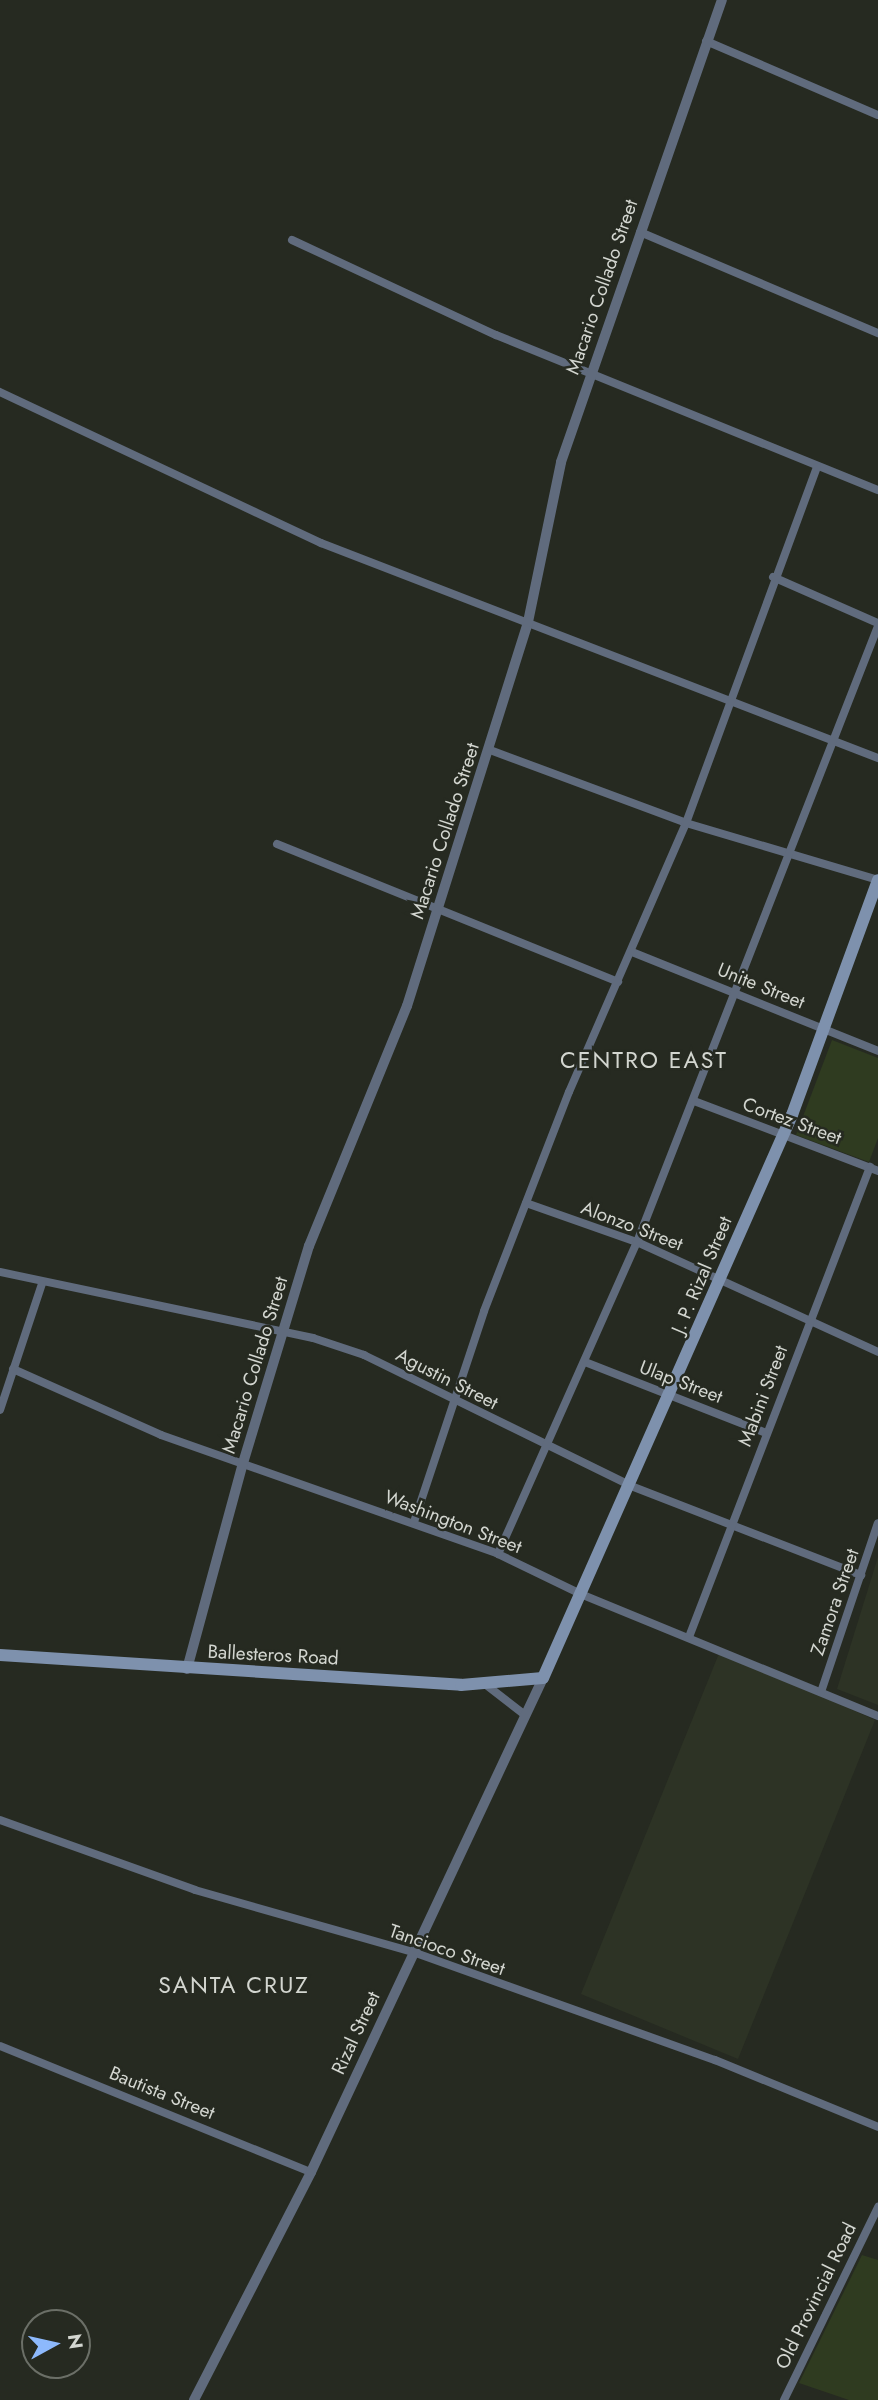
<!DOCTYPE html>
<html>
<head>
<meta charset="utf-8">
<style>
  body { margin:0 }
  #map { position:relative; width:878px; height:2400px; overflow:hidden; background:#262a21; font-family:Jost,sans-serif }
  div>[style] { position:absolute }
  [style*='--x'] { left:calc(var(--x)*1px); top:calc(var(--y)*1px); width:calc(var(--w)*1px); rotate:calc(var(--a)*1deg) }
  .built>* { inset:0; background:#2d3325 }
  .green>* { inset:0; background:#2f3b20 }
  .minor>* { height:8px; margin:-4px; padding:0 4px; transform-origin:4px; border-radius:4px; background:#606b7d }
  .tertiary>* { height:10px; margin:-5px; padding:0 5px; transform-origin:5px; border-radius:5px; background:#606b7d }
  .secondary>* { height:12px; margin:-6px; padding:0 6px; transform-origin:6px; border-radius:6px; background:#7e91ad }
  span { translate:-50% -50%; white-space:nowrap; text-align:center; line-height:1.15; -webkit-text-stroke:5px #262a21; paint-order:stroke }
  .street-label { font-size:19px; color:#d3d6d0 }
  .quarter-label { font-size:23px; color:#d3d6d0; letter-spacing:2px }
  .north { position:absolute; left:21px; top:2309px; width:70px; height:70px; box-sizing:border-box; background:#262a21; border:2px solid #6b6f67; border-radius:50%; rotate:82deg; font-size:19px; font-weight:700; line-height:28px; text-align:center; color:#d3d6d0 }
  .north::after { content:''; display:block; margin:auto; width:24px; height:32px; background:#8db9fc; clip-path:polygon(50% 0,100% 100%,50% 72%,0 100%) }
</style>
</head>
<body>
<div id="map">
  <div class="built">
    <i style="clip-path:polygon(878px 1557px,878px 1705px,837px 1689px)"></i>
    <i style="clip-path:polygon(720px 1651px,875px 1720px,738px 2059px,581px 1994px)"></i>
  </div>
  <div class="green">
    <i style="clip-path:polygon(832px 1040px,878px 1058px,878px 1138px,869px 1162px,796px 1135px)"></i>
    <i style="clip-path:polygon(862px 2255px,878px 2260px,878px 2400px,849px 2400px,799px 2383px)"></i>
  </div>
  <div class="minor">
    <i style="--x:706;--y:41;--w:187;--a:23.3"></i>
    <i style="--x:640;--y:232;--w:259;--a:23"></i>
    <i style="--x:292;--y:240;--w:225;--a:25"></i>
    <i style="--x:496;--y:335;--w:412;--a:22.1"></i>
    <i style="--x:0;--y:392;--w:355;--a:25.2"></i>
    <i style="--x:321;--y:543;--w:597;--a:21.11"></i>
    <i style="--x:773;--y:577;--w:115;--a:23.7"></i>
    <i style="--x:490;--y:750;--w:209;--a:20.4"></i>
    <i style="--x:686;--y:823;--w:200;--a:16.5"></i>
    <i style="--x:277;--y:844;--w:368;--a:22"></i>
    <i style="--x:632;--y:952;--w:265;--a:21.9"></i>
    <i style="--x:694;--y:1101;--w:197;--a:20.8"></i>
    <i style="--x:526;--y:1203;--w:118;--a:19.4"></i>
    <i style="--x:637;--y:1242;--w:265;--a:24.5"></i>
    <i style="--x:0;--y:1272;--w:320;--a:11.9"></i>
    <i style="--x:313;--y:1338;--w:54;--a:18.4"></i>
    <i style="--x:364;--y:1355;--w:297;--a:26.1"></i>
    <i style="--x:631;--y:1486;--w:247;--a:21.2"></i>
    <i style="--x:585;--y:1362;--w:194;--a:21.4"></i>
    <i style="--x:13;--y:1369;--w:162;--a:24"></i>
    <i style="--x:161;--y:1435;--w:357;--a:19.4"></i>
    <i style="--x:498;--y:1554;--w:94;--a:25.8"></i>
    <i style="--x:583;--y:1595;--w:319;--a:22.3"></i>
    <i style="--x:0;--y:1410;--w:133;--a:-71.6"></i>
    <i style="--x:414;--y:1522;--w:222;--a:-71.6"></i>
    <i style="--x:484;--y:1311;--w:235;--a:-68.8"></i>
    <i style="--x:569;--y:1092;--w:293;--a:-66.5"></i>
    <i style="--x:686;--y:823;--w:379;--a:-69.8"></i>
    <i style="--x:498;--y:1554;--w:342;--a:-66"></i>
    <i style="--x:637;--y:1242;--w:661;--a:-68.63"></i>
    <i style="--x:689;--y:1637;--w:504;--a:-68.94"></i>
    <i style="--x:485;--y:1684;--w:51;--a:37.8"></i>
    <i style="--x:821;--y:1692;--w:178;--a:-71.4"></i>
    <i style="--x:0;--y:1820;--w:207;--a:19.7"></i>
    <i style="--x:195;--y:1890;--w:227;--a:15.9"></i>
    <i style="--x:413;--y:1952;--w:321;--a:19.7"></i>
    <i style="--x:715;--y:2060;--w:176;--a:22.3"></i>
    <i style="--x:0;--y:2046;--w:336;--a:22.1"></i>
    <i style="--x:784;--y:2400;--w:215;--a:-64"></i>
  </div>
  <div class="tertiary">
    <i style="--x:187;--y:1669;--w:213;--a:-74.8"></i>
    <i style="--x:243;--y:1463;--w:227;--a:-73.1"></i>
    <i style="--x:309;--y:1246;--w:259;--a:-67.8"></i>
    <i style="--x:407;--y:1006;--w:403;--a:-72.5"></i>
    <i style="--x:528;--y:622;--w:163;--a:-78.3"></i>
    <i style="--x:561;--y:462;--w:489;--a:-70.8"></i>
    <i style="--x:194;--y:2400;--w:256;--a:-62.8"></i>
    <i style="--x:311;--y:2172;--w:546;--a:-64.84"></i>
  </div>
  <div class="secondary">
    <i style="--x:0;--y:1655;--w:462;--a:3.7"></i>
    <i style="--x:461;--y:1685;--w:82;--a:-4.9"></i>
    <i style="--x:543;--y:1678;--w:616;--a:-66.14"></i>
    <i style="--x:792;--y:1115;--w:250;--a:-69.9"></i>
  </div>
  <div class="street-label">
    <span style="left:602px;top:287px;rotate:-71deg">Macario Collado Street</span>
    <span style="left:445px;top:831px;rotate:-72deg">Macario Collado Street</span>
    <span style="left:761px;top:986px;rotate:22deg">Unite Street</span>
    <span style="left:792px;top:1121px;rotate:20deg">Cortez Street</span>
    <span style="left:632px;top:1226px;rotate:21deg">Alonzo Street</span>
    <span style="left:702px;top:1275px;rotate:-67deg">J. P. Rizal Street</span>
    <span style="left:255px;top:1365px;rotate:-73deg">Macario Collado Street</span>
    <span style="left:447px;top:1379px;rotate:27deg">Agustin Street</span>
    <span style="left:681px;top:1382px;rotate:21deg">Ulap Street</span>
    <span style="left:763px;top:1396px;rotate:-69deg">Mabini Street</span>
    <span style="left:453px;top:1522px;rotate:21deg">Washington Street</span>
    <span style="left:835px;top:1602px;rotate:-71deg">Zamora Street</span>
    <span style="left:273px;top:1655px;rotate:3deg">Ballesteros Road</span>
    <span style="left:447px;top:1950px;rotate:19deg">Tancioco Street</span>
    <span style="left:356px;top:2033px;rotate:-65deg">Rizal Street</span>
    <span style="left:162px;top:2093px;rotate:22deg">Bautista Street</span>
    <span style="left:816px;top:2296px;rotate:-64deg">Old Provincial Road</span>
  </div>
  <div class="quarter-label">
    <span style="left:644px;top:1060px">CENTRO EAST</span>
    <span style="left:234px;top:1985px">SANTA CRUZ</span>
  </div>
  <div class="north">N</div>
</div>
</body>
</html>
